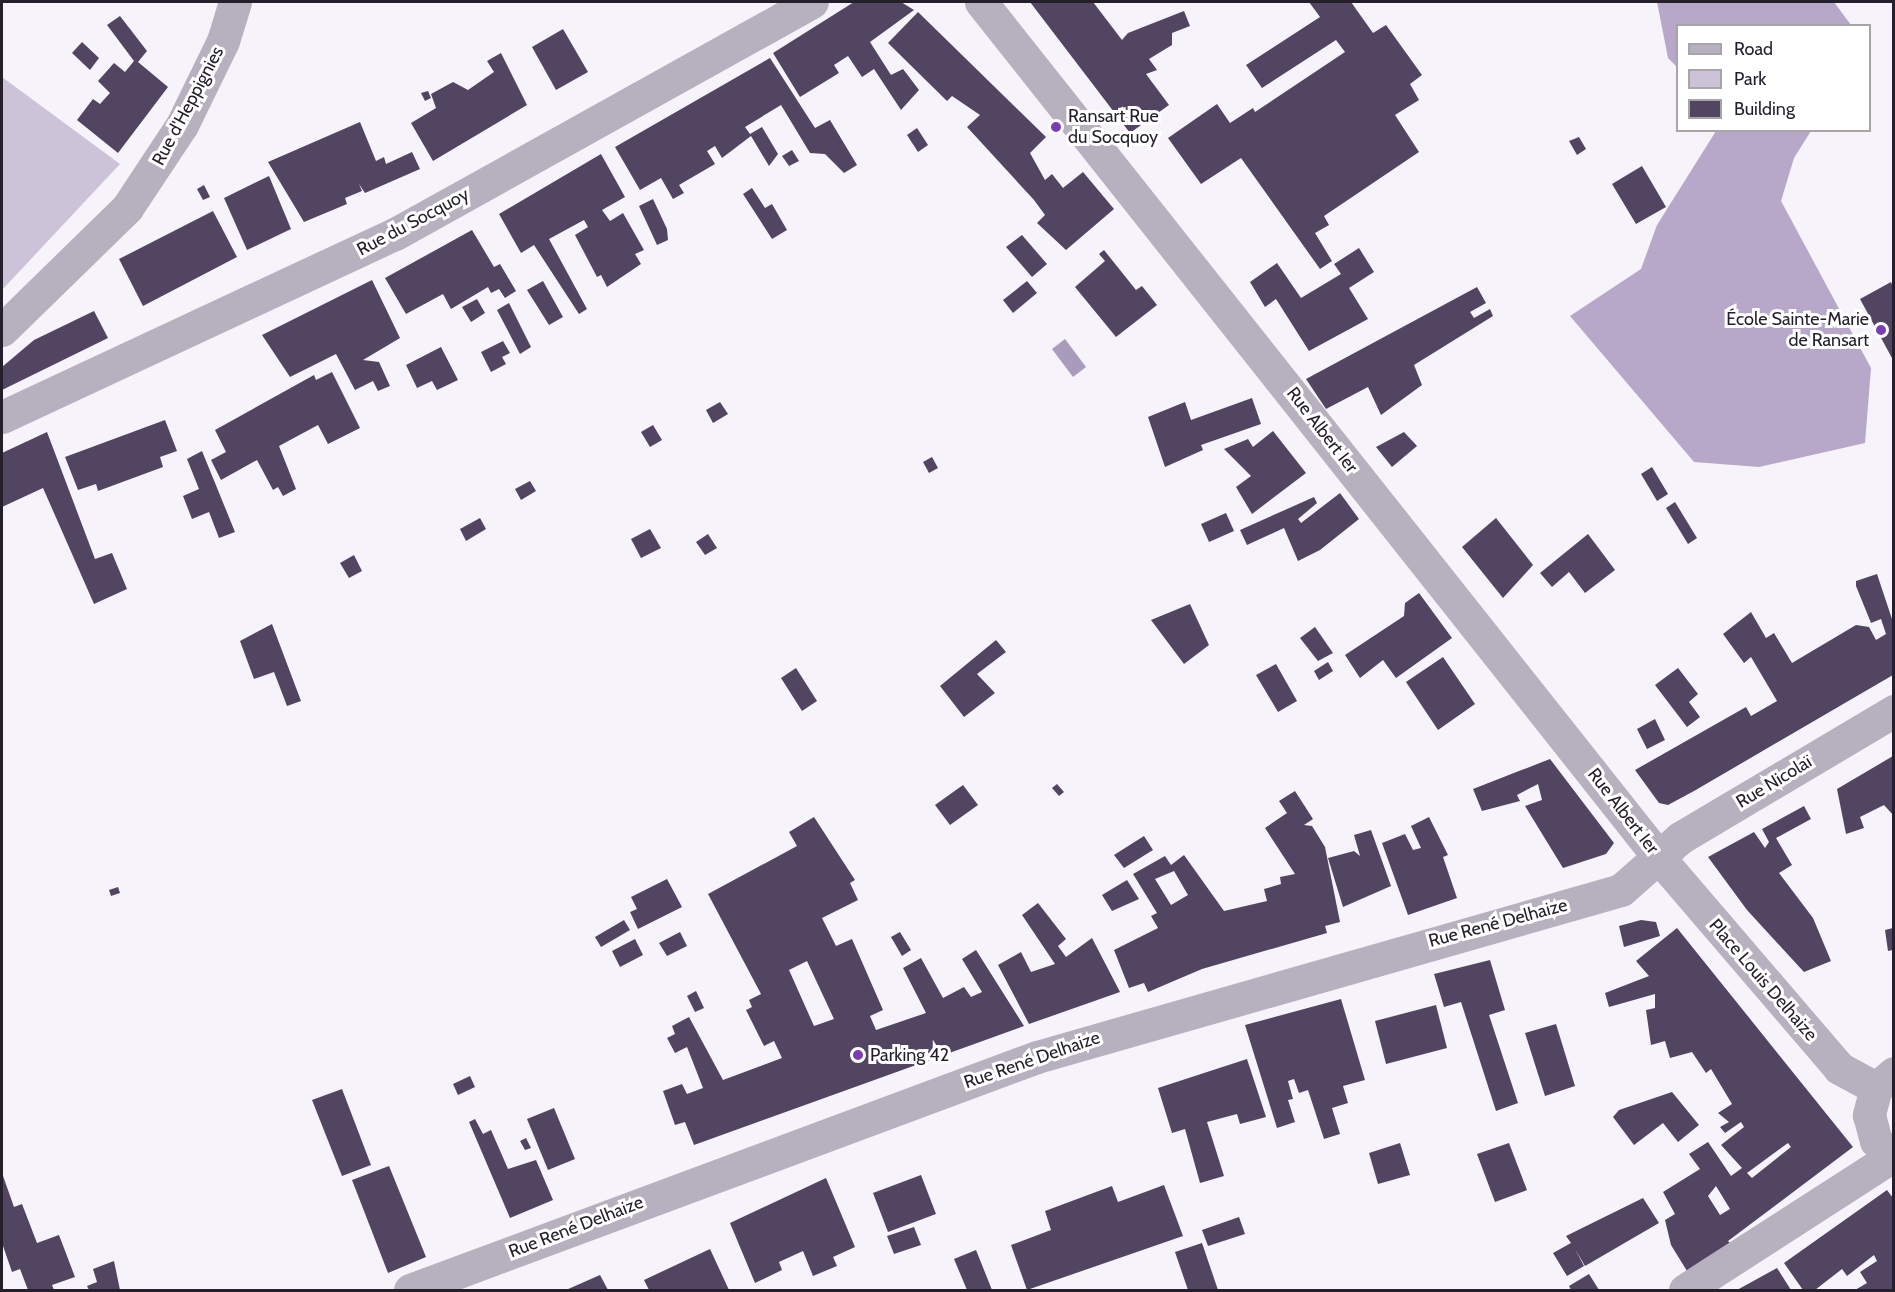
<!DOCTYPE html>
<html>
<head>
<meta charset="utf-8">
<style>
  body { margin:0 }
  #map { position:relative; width:1895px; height:1292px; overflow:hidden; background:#f6f3fa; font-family:Cabin,sans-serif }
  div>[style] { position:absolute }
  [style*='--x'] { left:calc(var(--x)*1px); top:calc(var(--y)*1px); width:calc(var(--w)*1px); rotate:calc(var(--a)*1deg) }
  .green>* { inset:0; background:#ccc3d8 }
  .forest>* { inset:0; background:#b7a8c9 }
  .water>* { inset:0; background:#a99bbc }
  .building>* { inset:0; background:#524562 }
  .minor>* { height:33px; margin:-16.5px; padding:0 16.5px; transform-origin:16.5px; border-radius:16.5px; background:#b6b0bf }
  .dots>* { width:16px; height:16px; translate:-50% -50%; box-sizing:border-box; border:3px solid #fff; border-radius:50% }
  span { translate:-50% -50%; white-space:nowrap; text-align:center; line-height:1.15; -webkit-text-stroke:6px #fff; paint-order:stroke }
  .street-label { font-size:18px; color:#241f2b }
  .poi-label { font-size:18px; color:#241f2b }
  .left { translate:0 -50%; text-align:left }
  .right { translate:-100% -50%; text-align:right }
  .frame { position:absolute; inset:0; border:3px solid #241f2b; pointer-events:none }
  .legend { position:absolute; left:1676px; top:24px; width:195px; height:108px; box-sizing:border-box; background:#fff; border:2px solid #a7a5aa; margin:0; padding:8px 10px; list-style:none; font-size:18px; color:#241f2b }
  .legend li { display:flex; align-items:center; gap:12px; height:30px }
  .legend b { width:30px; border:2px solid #a7a5aa }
</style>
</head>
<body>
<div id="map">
  <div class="green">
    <i style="clip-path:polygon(2px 77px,120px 164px,2px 290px)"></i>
  </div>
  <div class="forest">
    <i style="clip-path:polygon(1657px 2px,1834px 2px,1851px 25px,1678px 26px,1677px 67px,1668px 58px)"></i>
    <i style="clip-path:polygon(1716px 131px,1811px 131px,1794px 158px,1781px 201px,1871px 368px,1865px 443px,1759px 467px,1694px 462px,1570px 316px,1641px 269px,1657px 225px)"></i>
  </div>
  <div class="water">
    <i style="clip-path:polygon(1065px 339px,1086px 367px,1073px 377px,1052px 349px)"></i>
  </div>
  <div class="building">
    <i style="clip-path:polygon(854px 2px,901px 2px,914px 10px,870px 42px,891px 75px,903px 69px,919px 90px,901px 110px,874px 69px,862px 77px,848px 56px,834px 65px,839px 73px,800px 97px,773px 53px)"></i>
    <i style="clip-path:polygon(1030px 2px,1093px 2px,1122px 40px,1128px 33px,1184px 11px,1190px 26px,1172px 33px,1172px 45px,1149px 59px,1157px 70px,1146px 74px,1169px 105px,1130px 133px)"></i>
    <i style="clip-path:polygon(1309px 2px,1351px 2px,1373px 33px,1386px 25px,1422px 75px,1410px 84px,1419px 100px,1395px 115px,1419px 152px,1324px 216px,1329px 225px,1315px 233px,1332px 261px,1320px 269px,1241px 158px,1201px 184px,1168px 138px,1217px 104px,1230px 123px,1253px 108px,1255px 112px,1345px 52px,1336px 40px,1262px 88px,1246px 65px,1320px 17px)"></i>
    <i style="clip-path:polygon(918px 12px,1046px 137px,1030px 153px,1045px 180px,1052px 174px,1063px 188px,1083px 172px,1114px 209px,1066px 250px,1037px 223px,1045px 215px,1034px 200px,967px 127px,980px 115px,952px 96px,947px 101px,888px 43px)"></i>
    <i style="clip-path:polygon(120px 16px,147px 51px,138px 62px,168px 87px,118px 153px,77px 120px,93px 99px,100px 104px,110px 93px,98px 81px,114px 63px,125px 72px,134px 61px,107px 25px)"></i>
    <i style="clip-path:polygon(563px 29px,588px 72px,556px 90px,532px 47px)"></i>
    <i style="clip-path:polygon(82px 42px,99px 58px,90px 70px,72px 53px)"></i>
    <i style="clip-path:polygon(501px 53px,527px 105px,433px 161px,411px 123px,436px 108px,431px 94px,453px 82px,468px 90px,494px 72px,487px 61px)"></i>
    <i style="clip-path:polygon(770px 58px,815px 128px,830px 120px,857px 165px,844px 173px,825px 154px,810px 153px,781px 105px,745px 127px,750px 134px,762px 127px,778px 154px,769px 166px,751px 136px,722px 158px,715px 146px,707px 151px,715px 164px,679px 185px,684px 193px,673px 199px,661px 178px,640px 190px,615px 147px)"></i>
    <i style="clip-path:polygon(428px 91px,431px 98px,425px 101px,421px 93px)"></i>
    <i style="clip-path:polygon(360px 122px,376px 161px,384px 157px,386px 164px,412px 152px,420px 169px,365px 193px,359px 184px,362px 191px,345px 198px,347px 204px,304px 222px,268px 162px)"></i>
    <i style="clip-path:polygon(917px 128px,928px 145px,918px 152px,907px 135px)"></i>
    <i style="clip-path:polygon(1579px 137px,1586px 149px,1577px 155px,1569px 141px)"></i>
    <i style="clip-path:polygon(792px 150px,799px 161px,789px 166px,782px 156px)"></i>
    <i style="clip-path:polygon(601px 154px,625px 197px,602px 210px,610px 221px,623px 213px,644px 250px,635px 254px,641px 264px,607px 287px,601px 275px,597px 277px,575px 235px,588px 227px,584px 220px,549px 239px,587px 309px,579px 314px,534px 245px,521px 253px,499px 214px)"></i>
    <i style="clip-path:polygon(1642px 166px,1666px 207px,1636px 224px,1612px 184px)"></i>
    <i style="clip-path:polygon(269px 176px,291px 229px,247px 250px,224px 198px)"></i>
    <i style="clip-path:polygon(204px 185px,210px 197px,203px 200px,197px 189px)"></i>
    <i style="clip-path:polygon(752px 188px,765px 208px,772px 204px,787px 230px,772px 239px,743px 194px)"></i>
    <i style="clip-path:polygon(653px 199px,667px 229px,668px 240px,657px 245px,639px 206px)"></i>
    <i style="clip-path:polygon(213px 211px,237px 257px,143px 306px,119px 259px)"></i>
    <i style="clip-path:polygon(472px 230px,494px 267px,500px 264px,516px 291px,505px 298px,499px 289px,491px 293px,488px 287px,451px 309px,443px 294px,406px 314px,385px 278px)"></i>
    <i style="clip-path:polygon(1022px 235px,1047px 264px,1032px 277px,1006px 247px)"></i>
    <i style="clip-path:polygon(1359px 248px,1374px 272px,1349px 288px,1368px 319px,1309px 351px,1276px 299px,1265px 307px,1250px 282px,1277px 263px,1301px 298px,1341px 274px,1334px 264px)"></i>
    <i style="clip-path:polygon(1104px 250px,1136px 290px,1142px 286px,1157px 305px,1116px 337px,1075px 287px,1105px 261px,1099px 254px)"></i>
    <i style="clip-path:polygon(372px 280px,400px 338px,363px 360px,379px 362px,390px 386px,378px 391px,373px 381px,355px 390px,336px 354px,290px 377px,262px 335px)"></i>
    <i style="clip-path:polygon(543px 281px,563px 317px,549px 325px,527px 290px)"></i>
    <i style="clip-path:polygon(1027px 281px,1037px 293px,1013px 313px,1003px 300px)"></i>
    <i style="clip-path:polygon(1891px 282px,1893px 287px,1893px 360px,1860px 299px)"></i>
    <i style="clip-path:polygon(1477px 287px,1486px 303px,1470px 312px,1474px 318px,1490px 309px,1493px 316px,1414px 365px,1422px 385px,1381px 415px,1368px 387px,1326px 409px,1306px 379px)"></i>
    <i style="clip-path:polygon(477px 299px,485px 313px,471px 322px,462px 307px)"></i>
    <i style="clip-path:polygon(509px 303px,531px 347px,520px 354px,497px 310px)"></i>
    <i style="clip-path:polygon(94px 311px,108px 338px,2px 390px,2px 367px,34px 340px)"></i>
    <i style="clip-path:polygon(503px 341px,510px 353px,502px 357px,506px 364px,491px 372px,481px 352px)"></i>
    <i style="clip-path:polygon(441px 347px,458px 380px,437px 390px,432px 381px,417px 388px,406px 365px)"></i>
    <i style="clip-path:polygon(332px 372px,360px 428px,328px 444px,318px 425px,279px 446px,296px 489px,283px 496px,278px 487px,273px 490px,257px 460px,221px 480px,211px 460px,226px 452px,215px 430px,314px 375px,316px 380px)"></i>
    <i style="clip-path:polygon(1252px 398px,1261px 424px,1201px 445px,1203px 450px,1165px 467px,1148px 417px,1185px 402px,1191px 420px)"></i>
    <i style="clip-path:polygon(720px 402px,728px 414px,713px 423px,706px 410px)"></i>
    <i style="clip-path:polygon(165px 420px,177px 451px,160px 457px,163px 467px,98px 491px,96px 484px,78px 490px,65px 457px)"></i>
    <i style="clip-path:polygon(653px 425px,662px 440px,650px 447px,641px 432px)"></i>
    <i style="clip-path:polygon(1273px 431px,1306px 473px,1252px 514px,1236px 487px,1251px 476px,1224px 449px,1248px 439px,1253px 447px)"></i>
    <i style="clip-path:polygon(47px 432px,95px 559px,112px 553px,127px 589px,94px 604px,43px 488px,2px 507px,2px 453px)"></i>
    <i style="clip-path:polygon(1404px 432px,1417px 446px,1392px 467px,1376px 447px)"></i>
    <i style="clip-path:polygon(202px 451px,235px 532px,219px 538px,209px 512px,192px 519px,183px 496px,199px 489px,187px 459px)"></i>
    <i style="clip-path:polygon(932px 457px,938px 468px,929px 473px,923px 462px)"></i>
    <i style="clip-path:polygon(1652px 467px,1668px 494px,1657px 501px,1641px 474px)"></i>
    <i style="clip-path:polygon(530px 481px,536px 491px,521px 500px,515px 489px)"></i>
    <i style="clip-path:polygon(1340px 493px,1359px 519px,1320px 550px,1298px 561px,1284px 528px,1247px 545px,1240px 530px,1314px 497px,1317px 503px,1298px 519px,1301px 523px)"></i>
    <i style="clip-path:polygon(1675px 502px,1697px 538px,1688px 544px,1666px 508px)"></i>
    <i style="clip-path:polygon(1226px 513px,1234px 531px,1209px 542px,1201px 524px)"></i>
    <i style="clip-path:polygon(480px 518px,486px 529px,466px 541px,460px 529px)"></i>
    <i style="clip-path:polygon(1496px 518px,1533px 565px,1503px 598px,1462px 547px)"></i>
    <i style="clip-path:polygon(650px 529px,661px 548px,641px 558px,631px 539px)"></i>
    <i style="clip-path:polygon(708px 534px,717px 548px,705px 555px,696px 542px)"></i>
    <i style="clip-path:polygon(1588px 534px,1615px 570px,1585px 593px,1569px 572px,1552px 587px,1540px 573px)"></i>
    <i style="clip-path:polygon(354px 555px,362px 571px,349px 578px,340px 563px)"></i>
    <i style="clip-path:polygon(1877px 574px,1893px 622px,1893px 675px,1694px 791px,1668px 805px,1659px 803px,1635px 770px,1746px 707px,1751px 716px,1777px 701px,1751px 657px,1744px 663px,1723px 634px,1751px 612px,1766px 638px,1774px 633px,1792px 663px,1856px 625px,1869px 627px,1876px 640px,1886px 634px,1881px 619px,1871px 623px,1856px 586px,1856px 581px)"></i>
    <i style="clip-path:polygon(1419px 593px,1452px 638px,1396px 678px,1383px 660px,1360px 678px,1345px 655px,1404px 616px,1405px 603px)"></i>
    <i style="clip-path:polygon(1190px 604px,1209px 645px,1184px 664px,1151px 620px)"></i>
    <i style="clip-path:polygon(272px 624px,301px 701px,287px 706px,274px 672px,254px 679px,240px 641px)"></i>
    <i style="clip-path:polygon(1315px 627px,1333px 653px,1318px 661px,1300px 638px)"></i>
    <i style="clip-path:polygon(996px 640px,1006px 652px,977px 674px,995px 693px,964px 717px,940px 686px)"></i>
    <i style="clip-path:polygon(1443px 657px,1475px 704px,1438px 730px,1406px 682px)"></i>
    <i style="clip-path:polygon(1328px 662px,1333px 671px,1319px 680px,1314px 671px)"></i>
    <i style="clip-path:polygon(1276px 664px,1297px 701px,1278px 712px,1256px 675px)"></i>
    <i style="clip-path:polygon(796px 668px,817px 701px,802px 711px,781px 678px)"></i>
    <i style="clip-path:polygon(1678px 668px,1698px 694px,1689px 702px,1700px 717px,1687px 727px,1655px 685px)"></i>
    <i style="clip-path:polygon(1655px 719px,1665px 740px,1647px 749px,1637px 729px)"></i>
    <i style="clip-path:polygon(1893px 756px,1893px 815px,1884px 805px,1860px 817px,1864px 828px,1846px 834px,1837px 789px)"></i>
    <i style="clip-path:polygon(1550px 759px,1614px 843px,1606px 854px,1563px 868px,1525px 806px,1542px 800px,1538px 784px,1517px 795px,1520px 801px,1482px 811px,1473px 789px)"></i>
    <i style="clip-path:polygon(1057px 784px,1064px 792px,1059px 796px,1052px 788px)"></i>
    <i style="clip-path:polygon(963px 785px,978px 805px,950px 825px,935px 805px)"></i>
    <i style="clip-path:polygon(evenodd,1295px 791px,1313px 819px,1304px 825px,1312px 826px,1325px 847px,1340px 922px,1325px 926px,1327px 933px,1202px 969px,1148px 992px,1144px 983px,1129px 988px,1114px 950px,1158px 928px,1151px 916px,1157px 913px,1133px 874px,1165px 856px,1171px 865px,1184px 855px,1224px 911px,1267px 901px,1264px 889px,1281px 884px,1280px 877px,1295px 874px,1265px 828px,1287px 813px,1279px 801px,1295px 791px,1174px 871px,1188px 895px,1171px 905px,1155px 879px,1174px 871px)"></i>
    <i style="clip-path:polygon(1804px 806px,1811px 819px,1776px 838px,1792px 865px,1779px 873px,1813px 918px,1831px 961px,1804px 972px,1747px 910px,1708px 857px,1754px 832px,1765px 848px,1769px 842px,1762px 829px)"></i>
    <i style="clip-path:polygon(evenodd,814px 817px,855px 880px,850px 883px,858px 900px,822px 918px,836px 946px,852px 939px,883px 1010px,870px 1016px,876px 1030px,926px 1013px,903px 968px,921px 958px,943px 998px,964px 987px,971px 997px,982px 992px,962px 959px,976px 950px,1024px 1026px,694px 1145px,685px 1122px,675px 1125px,663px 1091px,682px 1084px,687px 1094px,703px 1088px,687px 1047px,675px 1053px,667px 1038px,675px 1034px,672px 1026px,689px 1017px,723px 1080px,782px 1058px,774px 1041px,764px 1046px,746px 1010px,752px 1007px,749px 1000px,761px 994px,708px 894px,797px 846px,789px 832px,814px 817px,807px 961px,834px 1019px,814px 1026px,789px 970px,807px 961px)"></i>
    <i style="clip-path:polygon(1429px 817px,1448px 855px,1443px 857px,1457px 898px,1408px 915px,1382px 843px,1405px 834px,1413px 850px,1421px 848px,1411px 826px)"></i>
    <i style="clip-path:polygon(1371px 830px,1391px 886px,1343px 907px,1328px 858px,1354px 851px,1360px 856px,1354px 835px)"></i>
    <i style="clip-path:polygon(1144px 836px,1153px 850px,1124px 868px,1114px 855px)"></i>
    <i style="clip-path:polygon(667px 879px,682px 907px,638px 929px,630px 912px,637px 909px,631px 897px)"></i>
    <i style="clip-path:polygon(1127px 880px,1139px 899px,1112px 911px,1102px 895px)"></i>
    <i style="clip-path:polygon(118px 887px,120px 893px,111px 896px,109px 890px)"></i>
    <i style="clip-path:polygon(1038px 903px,1066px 939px,1058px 946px,1066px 957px,1092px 938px,1120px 992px,1029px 1024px,998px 965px,1021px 952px,1031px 972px,1055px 964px,1022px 915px)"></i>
    <i style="clip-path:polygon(624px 920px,630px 930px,601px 947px,595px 937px)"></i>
    <i style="clip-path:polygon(1641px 920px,1656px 922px,1660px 936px,1624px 947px,1619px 926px)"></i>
    <i style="clip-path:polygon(evenodd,1677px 928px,1853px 1147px,1728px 1241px,1731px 1244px,1687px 1271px,1671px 1245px,1665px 1220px,1675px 1214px,1663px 1192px,1700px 1169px,1689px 1154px,1708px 1142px,1731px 1176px,1742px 1168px,1721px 1145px,1744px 1127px,1741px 1122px,1725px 1133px,1720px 1127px,1729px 1122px,1718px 1113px,1732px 1104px,1711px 1069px,1706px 1073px,1692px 1052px,1670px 1058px,1665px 1041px,1651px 1045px,1646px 1010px,1655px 1008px,1655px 994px,1609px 1007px,1605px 993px,1649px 976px,1636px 961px,1677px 928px,1788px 1143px,1791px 1147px,1752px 1178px,1747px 1173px,1788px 1143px,1677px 928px,1716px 1186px,1730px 1209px,1720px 1215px,1708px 1196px,1716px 1186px)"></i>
    <i style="clip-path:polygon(1893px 928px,1893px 950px,1888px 951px,1885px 930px)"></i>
    <i style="clip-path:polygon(680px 932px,687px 946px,667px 956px,659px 943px)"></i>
    <i style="clip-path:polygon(900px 932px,911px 950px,902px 956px,891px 937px)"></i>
    <i style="clip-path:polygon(635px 939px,643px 955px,620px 967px,612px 951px)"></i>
    <i style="clip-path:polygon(1490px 960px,1505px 1010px,1489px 1015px,1518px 1103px,1496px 1111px,1461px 1002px,1444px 1007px,1434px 974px)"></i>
    <i style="clip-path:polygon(696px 991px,704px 1008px,695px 1012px,687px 996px)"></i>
    <i style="clip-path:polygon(1341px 999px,1365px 1080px,1343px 1086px,1348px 1103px,1332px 1108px,1340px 1134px,1324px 1139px,1308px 1090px,1299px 1093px,1294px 1079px,1288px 1081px,1293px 1099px,1288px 1100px,1295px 1122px,1277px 1128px,1245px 1025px)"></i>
    <i style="clip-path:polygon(1436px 1005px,1447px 1048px,1386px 1064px,1375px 1021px)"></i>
    <i style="clip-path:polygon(1556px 1024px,1575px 1086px,1545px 1096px,1525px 1033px)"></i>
    <i style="clip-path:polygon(1247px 1059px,1266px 1117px,1240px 1124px,1237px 1114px,1207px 1122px,1224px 1176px,1200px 1183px,1185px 1129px,1172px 1133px,1158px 1088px)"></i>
    <i style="clip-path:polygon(470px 1076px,475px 1087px,458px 1095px,453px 1084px)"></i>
    <i style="clip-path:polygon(342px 1089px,371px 1165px,342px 1176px,312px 1100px)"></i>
    <i style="clip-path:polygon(1672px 1092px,1699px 1125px,1678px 1142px,1663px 1123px,1634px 1145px,1613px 1117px,1619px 1110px)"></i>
    <i style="clip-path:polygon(554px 1108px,575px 1159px,548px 1170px,527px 1119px)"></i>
    <i style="clip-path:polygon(475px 1119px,483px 1134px,491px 1130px,508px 1169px,536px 1160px,553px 1200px,510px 1218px,469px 1122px)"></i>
    <i style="clip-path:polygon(526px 1138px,531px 1148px,525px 1150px,520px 1141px)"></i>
    <i style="clip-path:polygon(1400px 1143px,1410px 1175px,1378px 1184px,1369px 1153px)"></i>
    <i style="clip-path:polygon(1509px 1143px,1527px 1190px,1495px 1202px,1477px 1154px)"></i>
    <i style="clip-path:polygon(389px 1166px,426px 1257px,388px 1273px,352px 1180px)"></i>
    <i style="clip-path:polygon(2px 1173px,14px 1207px,22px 1204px,37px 1243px,59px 1235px,75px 1277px,52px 1285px,54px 1290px,28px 1290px,20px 1269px,12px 1272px,2px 1243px)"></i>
    <i style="clip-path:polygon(921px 1175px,936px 1214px,888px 1232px,873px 1193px)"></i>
    <i style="clip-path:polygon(826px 1178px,855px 1247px,833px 1257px,837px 1266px,813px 1276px,803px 1251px,779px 1262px,782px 1270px,755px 1283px,730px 1223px)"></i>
    <i style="clip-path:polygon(1164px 1185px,1183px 1236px,1027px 1290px,1011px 1245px,1051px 1230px,1045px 1211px,1112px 1186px,1118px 1202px)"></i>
    <i style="clip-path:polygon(1887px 1190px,1893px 1198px,1893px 1290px,1855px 1290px,1867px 1283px,1860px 1272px,1877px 1261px,1874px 1255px,1847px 1276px,1842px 1269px,1815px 1290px,1803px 1290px,1784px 1263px)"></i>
    <i style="clip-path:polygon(1643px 1198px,1659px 1223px,1585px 1266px,1575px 1249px,1584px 1266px,1567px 1276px,1553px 1253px,1571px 1243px,1566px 1236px)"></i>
    <i style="clip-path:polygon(1239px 1217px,1245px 1234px,1208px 1246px,1202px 1230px)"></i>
    <i style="clip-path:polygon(914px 1227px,921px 1245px,894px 1254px,887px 1236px)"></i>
    <i style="clip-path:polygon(1202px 1243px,1218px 1290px,1188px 1290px,1175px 1252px)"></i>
    <i style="clip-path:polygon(710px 1249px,729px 1290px,649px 1290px,644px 1280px)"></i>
    <i style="clip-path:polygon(976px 1250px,992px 1290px,967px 1290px,954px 1259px)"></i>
    <i style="clip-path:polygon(114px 1261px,120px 1290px,89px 1290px,87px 1286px,97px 1282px,93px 1269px)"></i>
    <i style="clip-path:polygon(1777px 1268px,1791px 1290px,1737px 1290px)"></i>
    <i style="clip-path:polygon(1589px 1274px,1599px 1290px,1571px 1290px,1569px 1286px)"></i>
    <i style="clip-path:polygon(600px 1275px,608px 1290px,566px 1290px)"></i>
  </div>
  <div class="minor">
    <i style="--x:981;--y:2;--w:1095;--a:51.6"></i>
    <i style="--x:1661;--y:860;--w:274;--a:49.4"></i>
    <i style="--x:1839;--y:1068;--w:42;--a:28.4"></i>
    <i style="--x:2;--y:330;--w:175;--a:-44.3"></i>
    <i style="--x:127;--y:208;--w:100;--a:-56.5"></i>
    <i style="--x:182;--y:125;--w:93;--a:-64"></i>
    <i style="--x:223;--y:41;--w:41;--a:-72.9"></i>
    <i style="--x:2;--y:417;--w:434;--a:-25"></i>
    <i style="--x:395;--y:234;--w:477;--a:-29.1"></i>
    <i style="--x:1894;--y:1073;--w:23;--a:140"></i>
    <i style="--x:1876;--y:1088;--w:28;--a:105"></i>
    <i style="--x:1869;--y:1115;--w:27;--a:75"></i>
    <i style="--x:1876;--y:1141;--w:25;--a:43"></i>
    <i style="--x:410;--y:1290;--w:669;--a:-20.39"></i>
    <i style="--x:1037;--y:1057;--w:607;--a:-15.96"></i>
    <i style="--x:1621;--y:890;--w:79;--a:-41.4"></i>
    <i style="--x:1680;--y:838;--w:249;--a:-30.7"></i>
    <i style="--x:1685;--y:1290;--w:245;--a:-32.8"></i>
  </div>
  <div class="dots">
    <i style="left:1056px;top:127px;background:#7b3db2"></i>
    <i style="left:1881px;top:330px;background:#7b3db2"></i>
    <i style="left:858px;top:1055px;background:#7b3db2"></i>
  </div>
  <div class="street-label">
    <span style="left:188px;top:106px;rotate:-62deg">Rue d'Heppignies</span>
    <span style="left:413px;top:222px;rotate:-28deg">Rue du Socquoy</span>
    <span style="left:1322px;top:430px;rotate:52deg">Rue Albert Ier</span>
    <span style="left:1774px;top:782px;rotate:-31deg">Rue Nicolaï</span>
    <span style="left:1623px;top:811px;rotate:52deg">Rue Albert Ier</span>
    <span style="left:1498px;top:923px;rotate:-15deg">Rue René Delhaize</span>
    <span style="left:1763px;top:980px;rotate:49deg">Place Louis Delhaize</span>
    <span style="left:1032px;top:1060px;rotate:-19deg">Rue René Delhaize</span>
    <span style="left:576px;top:1227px;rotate:-21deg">Rue René Delhaize</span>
  </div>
  <div class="poi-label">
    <span class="left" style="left:1068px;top:127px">Ransart Rue<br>du Socquoy</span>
    <span class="right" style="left:1869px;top:330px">École Sainte-Marie<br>de Ransart</span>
    <span class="left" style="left:870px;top:1055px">Parking 42</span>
  </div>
  <div class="frame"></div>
  <ul class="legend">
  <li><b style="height:8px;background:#b6b0bf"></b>Road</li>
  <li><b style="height:16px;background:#ccc3d8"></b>Park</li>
  <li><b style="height:16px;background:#524562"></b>Building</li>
  </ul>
</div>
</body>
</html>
